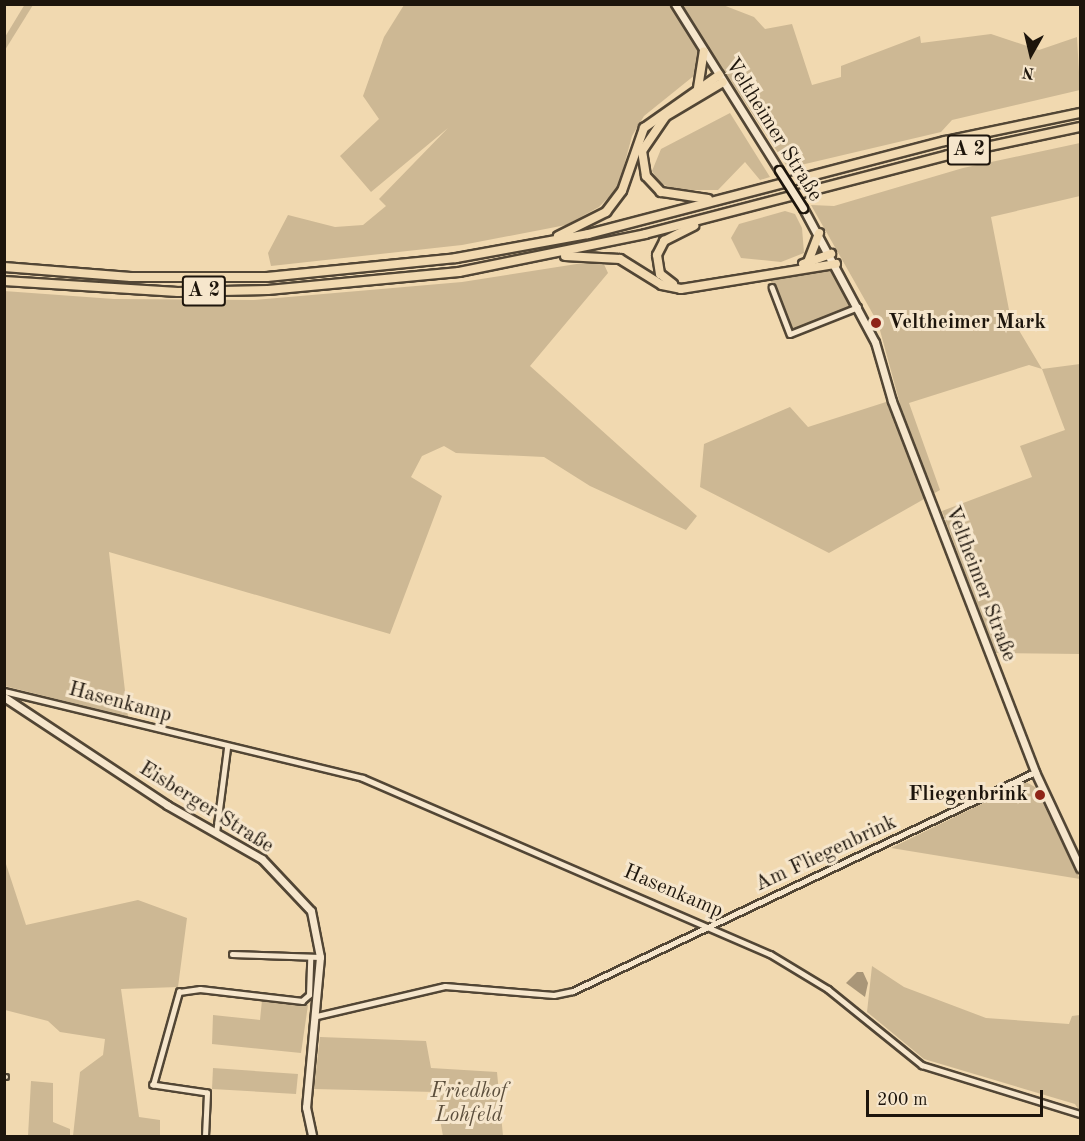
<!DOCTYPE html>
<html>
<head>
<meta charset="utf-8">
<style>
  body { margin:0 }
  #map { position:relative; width:1085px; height:1141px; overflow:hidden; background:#f1d9b0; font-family:"Old Standard TT",serif }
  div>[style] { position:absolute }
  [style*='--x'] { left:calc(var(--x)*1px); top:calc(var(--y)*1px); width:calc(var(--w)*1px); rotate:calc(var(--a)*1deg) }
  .green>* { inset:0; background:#cdb894 }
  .water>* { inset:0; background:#a99678 }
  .roads { filter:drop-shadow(2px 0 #524635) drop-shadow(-2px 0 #524635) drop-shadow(0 2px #524635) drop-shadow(0 -2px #524635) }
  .street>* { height:4.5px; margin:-2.25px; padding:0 2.25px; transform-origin:2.25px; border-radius:2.25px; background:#f6e6cc }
  .secondary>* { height:7px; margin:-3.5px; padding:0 3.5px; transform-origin:3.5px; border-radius:3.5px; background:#f6e6cc }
  .highway>* { height:8px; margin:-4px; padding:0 4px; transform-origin:4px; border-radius:4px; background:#f1d9b0 }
  .bridges { filter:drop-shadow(2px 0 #1d150c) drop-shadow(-2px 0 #1d150c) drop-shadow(0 2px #1d150c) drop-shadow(0 -2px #1d150c) }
  .secondary-bridge>* { height:7px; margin:-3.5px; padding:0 3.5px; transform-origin:3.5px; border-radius:3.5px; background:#f6e6cc }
  .dots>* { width:16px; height:16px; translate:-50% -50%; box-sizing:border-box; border:3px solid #f6e6cc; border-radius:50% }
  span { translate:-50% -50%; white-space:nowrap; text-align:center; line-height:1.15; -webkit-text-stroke:6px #f6e6cc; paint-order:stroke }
  .shield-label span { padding:2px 4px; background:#f6e6cc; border:2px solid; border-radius:4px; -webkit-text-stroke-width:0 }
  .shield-label { font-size:20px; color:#1d150c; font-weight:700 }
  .street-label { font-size:21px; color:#1d150c }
  .poi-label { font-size:21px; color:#1d150c; font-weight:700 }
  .left { translate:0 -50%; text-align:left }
  .right { translate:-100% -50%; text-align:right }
  .park-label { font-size:21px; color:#5b4e3c; font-style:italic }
  .frame { position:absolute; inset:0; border:6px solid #1d150c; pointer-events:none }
  .north { position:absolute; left:1001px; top:24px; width:60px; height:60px; -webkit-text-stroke:4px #f6e6cc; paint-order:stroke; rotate:188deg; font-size:16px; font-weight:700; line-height:24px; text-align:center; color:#1d150c }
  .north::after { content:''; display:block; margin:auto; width:21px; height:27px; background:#1d150c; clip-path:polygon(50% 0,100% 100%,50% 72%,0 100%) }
  .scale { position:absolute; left:866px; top:1090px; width:177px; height:27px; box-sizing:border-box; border:3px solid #1d150c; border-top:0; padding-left:8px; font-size:18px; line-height:21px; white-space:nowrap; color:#1d150c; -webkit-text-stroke:4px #f6e6cc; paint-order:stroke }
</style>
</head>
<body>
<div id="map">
  <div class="green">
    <i style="clip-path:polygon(25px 4px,33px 5px,5px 50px,5px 37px)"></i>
    <i style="clip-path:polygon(404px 5px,723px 5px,754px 17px,765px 29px,792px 24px,812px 85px,841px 77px,841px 66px,920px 36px,921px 43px,991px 34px,1039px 50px,1077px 37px,1080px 90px,952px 120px,941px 132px,788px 168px,716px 58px,644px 116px,632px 136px,618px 188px,599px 207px,566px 225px,462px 245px,271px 266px,268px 253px,288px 215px,335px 227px,363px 225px,386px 206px,379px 199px,448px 128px,371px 192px,340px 156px,379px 119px,363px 96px,384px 37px)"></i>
    <i style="clip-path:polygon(730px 113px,770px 177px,760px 180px,745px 162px,718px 190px,676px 190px,660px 183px,652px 171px,661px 149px)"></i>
    <i style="clip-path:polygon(1080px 143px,1080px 196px,991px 217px,1010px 315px,1042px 369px,1080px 364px,1080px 654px,995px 653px,942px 511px,1032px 477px,1020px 446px,1065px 430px,1042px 369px,1029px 365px,909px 403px,940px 490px,829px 553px,700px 487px,704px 444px,790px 407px,808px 427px,886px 402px,900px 404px,878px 323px,811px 205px,834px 206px,963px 168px)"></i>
    <i style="clip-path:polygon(785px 211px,795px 214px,802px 228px,804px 253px,781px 262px,741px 258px,731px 238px,739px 224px)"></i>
    <i style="clip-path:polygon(602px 260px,608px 273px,530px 366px,697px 516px,686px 530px,590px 486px,544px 457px,456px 453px,444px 446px,422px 456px,411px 477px,442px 496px,390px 634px,109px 552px,128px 717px,5px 686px,4px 291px,114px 299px,254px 300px,462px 282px)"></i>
    <i style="clip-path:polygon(831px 270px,851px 302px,849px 309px,791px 330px,769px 277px)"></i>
    <i style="clip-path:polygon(1026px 782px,1035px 787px,1080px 879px,891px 848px)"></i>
    <i style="clip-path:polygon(5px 861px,26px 925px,138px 900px,187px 918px,178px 987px,121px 989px,139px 1117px,160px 1120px,160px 1136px,73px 1136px,80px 1072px,103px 1055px,105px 1039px,60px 1032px,48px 1021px,5px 1010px)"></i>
    <i style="clip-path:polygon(872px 966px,904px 987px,986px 1018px,1069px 1024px,1072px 1016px,1080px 1015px,1080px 1112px,1075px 1104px,924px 1059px,867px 1012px)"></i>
    <i style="clip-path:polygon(262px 1000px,308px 1005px,301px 1053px,212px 1044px,213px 1015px,260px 1020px)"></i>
    <i style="clip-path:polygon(320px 1037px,426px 1041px,431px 1068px,497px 1072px,503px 1136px,443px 1136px,435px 1092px,314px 1089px)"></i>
    <i style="clip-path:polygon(213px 1068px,298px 1074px,296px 1094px,212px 1089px)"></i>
    <i style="clip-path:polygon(31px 1081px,53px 1083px,53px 1122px,70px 1129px,70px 1136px,28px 1136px)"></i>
  </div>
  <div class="water">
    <i style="clip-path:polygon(857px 972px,863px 972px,868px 983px,865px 997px,846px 983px)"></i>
  </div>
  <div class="roads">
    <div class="street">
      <i style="--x:772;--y:287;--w:50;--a:69"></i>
      <i style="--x:790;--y:334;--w:73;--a:-21.7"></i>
      <i style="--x:4;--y:691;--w:369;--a:13.6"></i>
      <i style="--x:363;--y:778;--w:443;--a:23.4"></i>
      <i style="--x:770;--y:954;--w:68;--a:31.1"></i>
      <i style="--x:828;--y:989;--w:121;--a:39"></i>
      <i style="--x:922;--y:1065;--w:165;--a:17.2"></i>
      <i style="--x:216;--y:833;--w:86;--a:-82.6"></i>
      <i style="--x:232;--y:954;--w:88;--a:2"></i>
      <i style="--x:317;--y:1016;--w:131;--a:-13.2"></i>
      <i style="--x:445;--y:986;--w:109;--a:4.7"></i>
      <i style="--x:554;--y:995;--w:19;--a:-12"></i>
      <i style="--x:573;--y:991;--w:511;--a:-25.36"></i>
      <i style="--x:4;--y:1077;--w:2;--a:0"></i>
      <i style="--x:205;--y:1136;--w:43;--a:-87.3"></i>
      <i style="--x:207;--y:1093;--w:55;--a:-171.6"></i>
      <i style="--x:153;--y:1085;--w:97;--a:-74.4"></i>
      <i style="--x:179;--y:992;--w:21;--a:-8"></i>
      <i style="--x:200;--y:989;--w:103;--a:6.7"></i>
      <i style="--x:302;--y:1001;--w:9;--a:-41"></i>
      <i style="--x:309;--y:995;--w:37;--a:-88"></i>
    </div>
    <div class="secondary">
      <i style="--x:675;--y:4;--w:196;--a:57.9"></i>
      <i style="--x:803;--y:208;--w:152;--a:61.8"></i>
      <i style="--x:875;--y:342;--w:61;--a:73.9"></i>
      <i style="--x:892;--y:401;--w:398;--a:68.9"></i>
      <i style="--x:1035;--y:772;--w:106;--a:64.9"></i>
      <i style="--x:4;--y:697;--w:196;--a:33.5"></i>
      <i style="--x:167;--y:805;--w:109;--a:29.6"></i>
      <i style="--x:262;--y:859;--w:71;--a:46.7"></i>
      <i style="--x:311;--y:911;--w:47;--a:78.9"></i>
      <i style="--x:320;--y:957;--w:151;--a:95.3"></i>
      <i style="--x:306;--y:1107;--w:30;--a:78"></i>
    </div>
    <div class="highway">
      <i style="--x:698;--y:88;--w:37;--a:-81"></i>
      <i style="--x:708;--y:199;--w:48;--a:-171.5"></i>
      <i style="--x:661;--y:192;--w:22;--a:-133"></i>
      <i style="--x:646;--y:176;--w:25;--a:-99"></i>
      <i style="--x:642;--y:151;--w:42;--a:-55.6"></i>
      <i style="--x:666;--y:116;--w:66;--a:-30.8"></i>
      <i style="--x:558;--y:236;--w:54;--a:-26.6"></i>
      <i style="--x:606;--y:212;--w:26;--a:-53"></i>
      <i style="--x:622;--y:191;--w:67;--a:-70.8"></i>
      <i style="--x:644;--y:128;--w:92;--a:-35.2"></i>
      <i style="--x:565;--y:256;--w:55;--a:3.1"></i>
      <i style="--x:620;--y:259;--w:49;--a:31.8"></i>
      <i style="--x:662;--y:285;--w:19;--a:12"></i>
      <i style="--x:681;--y:289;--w:157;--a:-9.2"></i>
      <i style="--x:808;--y:262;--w:31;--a:-69"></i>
      <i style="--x:803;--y:264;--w:30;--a:-20"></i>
      <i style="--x:4;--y:267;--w:127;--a:4.5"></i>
      <i style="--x:131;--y:277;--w:136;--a:0"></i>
      <i style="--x:267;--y:277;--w:190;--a:-5.7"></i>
      <i style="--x:456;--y:258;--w:134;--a:-10.3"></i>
      <i style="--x:588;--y:234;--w:369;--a:-14.6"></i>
      <i style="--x:945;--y:141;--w:138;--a:-11.7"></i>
      <i style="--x:4;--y:281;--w:174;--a:3.6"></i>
      <i style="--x:178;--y:292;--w:90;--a:-1.3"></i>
      <i style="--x:268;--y:290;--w:192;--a:-5.4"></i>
      <i style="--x:459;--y:272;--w:190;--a:-11.5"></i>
      <i style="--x:645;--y:234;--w:313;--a:-14.6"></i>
      <i style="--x:948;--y:155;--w:135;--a:-12"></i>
      <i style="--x:673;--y:284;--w:16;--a:-142"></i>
      <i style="--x:660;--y:274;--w:19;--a:-99"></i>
      <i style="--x:657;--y:255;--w:16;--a:-63"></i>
      <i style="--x:664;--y:241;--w:34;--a:-27"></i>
    </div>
  </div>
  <div class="bridges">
    <div class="secondary-bridge">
      <i style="--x:779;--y:170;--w:45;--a:57.7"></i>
    </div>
  </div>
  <div class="dots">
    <i style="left:876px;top:323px;background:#8f2418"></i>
    <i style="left:1040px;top:795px;background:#8f2418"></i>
  </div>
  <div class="shield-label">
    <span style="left:969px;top:150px">A 2</span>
    <span style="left:204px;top:291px">A 2</span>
  </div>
  <div class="street-label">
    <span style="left:773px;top:130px;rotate:58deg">Veltheimer Straße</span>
    <span style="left:980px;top:584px;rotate:69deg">Veltheimer Straße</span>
    <span style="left:120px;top:703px;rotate:15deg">Hasenkamp</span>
    <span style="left:206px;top:808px;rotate:32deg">Eisberger Straße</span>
    <span style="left:826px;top:854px;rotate:-25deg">Am Fliegenbrink</span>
    <span style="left:673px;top:892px;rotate:23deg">Hasenkamp</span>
  </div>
  <div class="poi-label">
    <span class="left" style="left:888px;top:323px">Veltheimer Mark</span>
    <span class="right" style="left:1028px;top:795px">Fliegenbrink</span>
  </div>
  <div class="park-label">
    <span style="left:469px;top:1104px">Friedhof<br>Lohfeld</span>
  </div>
  <div class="frame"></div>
  <div class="north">N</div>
  <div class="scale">200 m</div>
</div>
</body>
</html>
